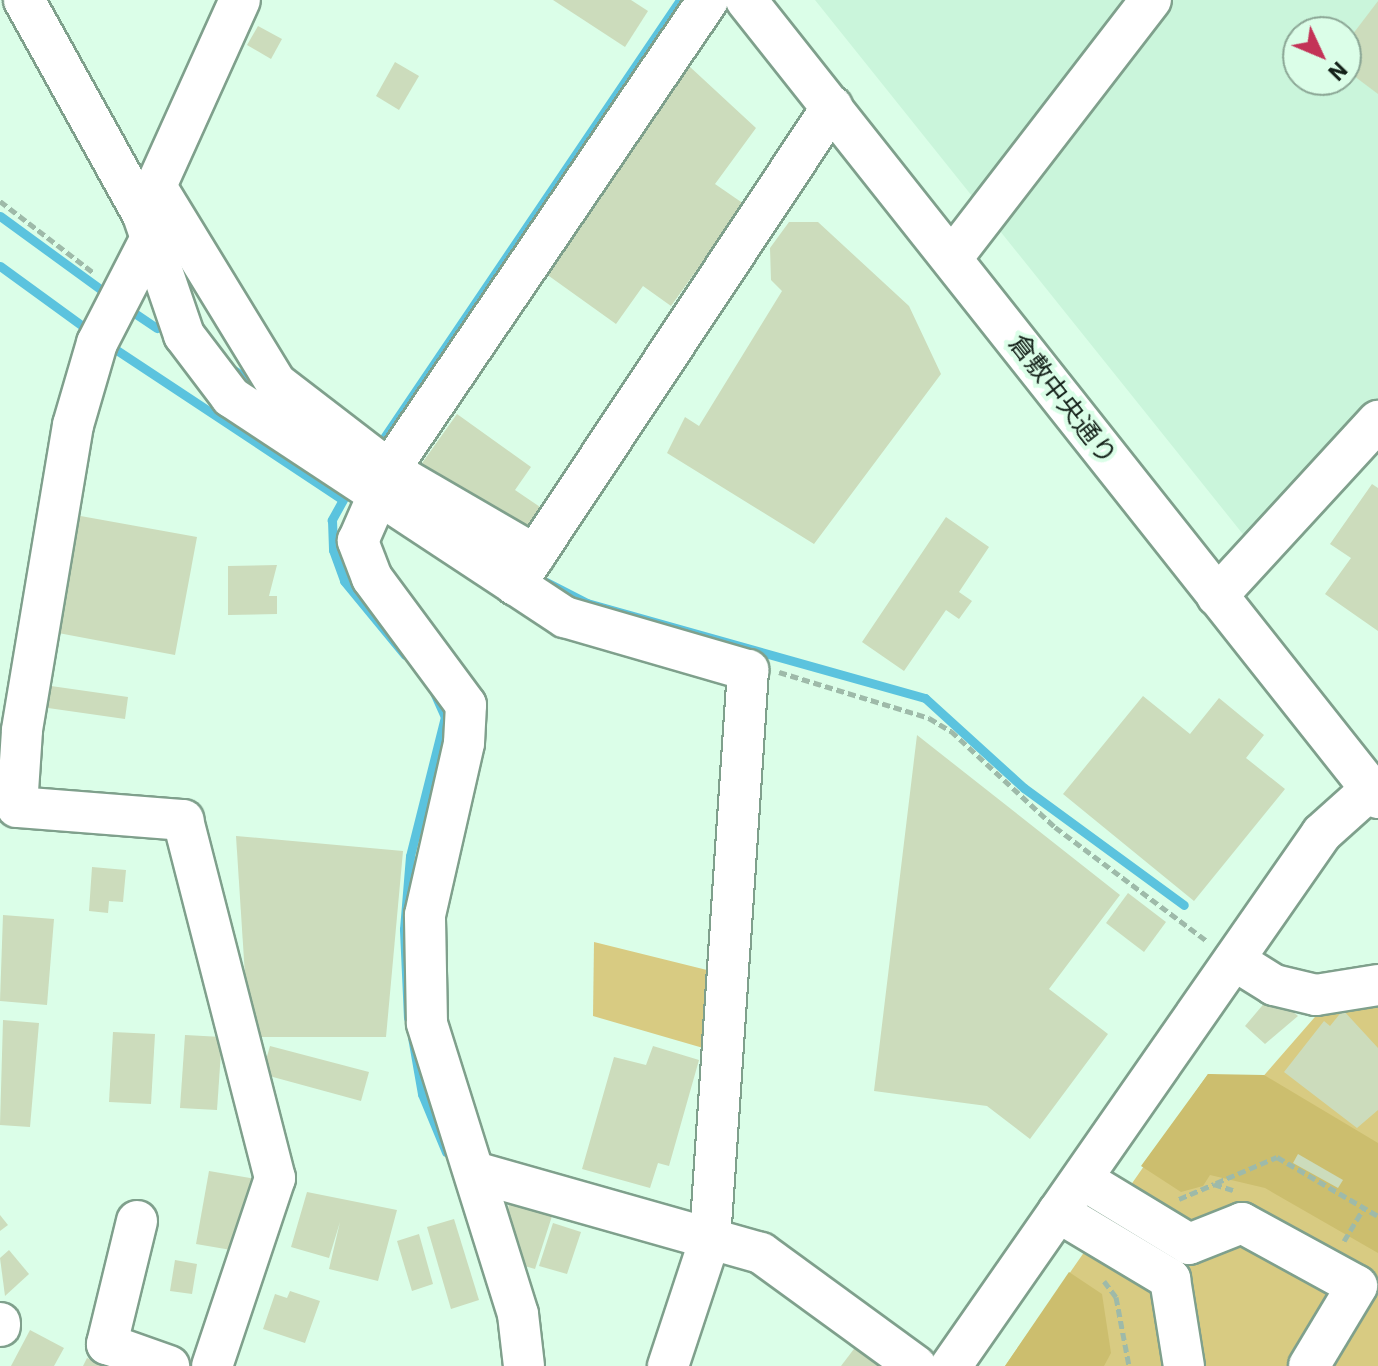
<!DOCTYPE html>
<html>
<head>
<meta charset="utf-8">
<style>
  body { margin:0 }
  #map { position:relative; width:1378px; height:1366px; overflow:hidden; background:#dbfee8; font-family:"IBM Plex Sans","Noto Sans JP",sans-serif }
  div>[style] { position:absolute }
  [style*='--x'] { left:calc(var(--x)*1px); top:calc(var(--y)*1px); width:calc(var(--w)*1px); rotate:calc(var(--a)*1deg) }
  .built>* { inset:0; background:#caf5db }
  .green>* { inset:0; background:#d8cb82 }
  .forest>* { inset:0; background:#ccbe6e }
  .stream>* { height:9px; margin:-4.5px; padding:0 4.5px; transform-origin:4.5px; border-radius:4.5px; background:#5bc3de }
  .building>* { inset:0; background:#ccdcbc }
  .path>* { height:5px; margin-top:-2.5px; transform-origin:0; background:repeating-linear-gradient(90deg,#9ebaa9 0 8px,transparent 0 12px) }
  .roads { filter:drop-shadow(2px 0 #7fa08c) drop-shadow(-2px 0 #7fa08c) drop-shadow(0 2px #7fa08c) drop-shadow(0 -2px #7fa08c) }
  .minor>* { height:40px; margin:-20px; padding:0 20px; transform-origin:20px; border-radius:20px; background:#fff }
  span { translate:-50% -50%; white-space:nowrap; text-align:center; line-height:1.15; -webkit-text-stroke:8px #dbfee8; paint-order:stroke }
  .street-label { font-size:26px; color:#142119 }
  .north { position:absolute; left:1282px; top:16px; width:80px; height:80px; box-sizing:border-box; background:#dbfee8; border:2px solid #8ba695; border-radius:50%; rotate:134deg; font-size:22px; font-weight:700; line-height:32px; text-align:center; color:#142119 }
  .north::after { content:''; display:block; margin:auto; width:28px; height:36px; background:#c33357; clip-path:polygon(50% 0,100% 100%,50% 72%,0 100%) }
</style>
</head>
<body>
<div id="map">
  <div class="built">
    <i style="clip-path:polygon(evenodd,815px 0,1378px 0,1378px 401px,1254px 548px,815px 0,1298px 32px,1346px 32px,1346px 80px,1298px 80px,1298px 32px)"></i>
  </div>
  <div class="green">
    <i style="clip-path:polygon(594px 942px,715px 972px,710px 1050px,593px 1016px)"></i>
    <i style="clip-path:polygon(1378px 999px,1378px 1366px,1005px 1366px,1208px 1074px,1260px 1080px,1321px 1010px)"></i>
  </div>
  <div class="forest">
    <i style="clip-path:polygon(1208px 1074px,1264px 1075px,1378px 1143px,1378px 1253px,1265px 1188px,1210px 1175px,1203px 1186px,1181px 1192px,1141px 1166px)"></i>
    <i style="clip-path:polygon(1069px 1272px,1102px 1294px,1111px 1353px,1104px 1366px,1005px 1366px)"></i>
  </div>
  <div class="stream">
    <i style="--x:0;--y:216;--w:137;--a:36.1"></i>
    <i style="--x:0;--y:266;--w:112;--a:36"></i>
    <i style="--x:127;--y:308;--w:36;--a:34"></i>
    <i style="--x:106;--y:343;--w:283;--a:33.5"></i>
    <i style="--x:229;--y:367;--w:37;--a:33"></i>
    <i style="--x:377;--y:448;--w:541;--a:-55.93"></i>
    <i style="--x:350;--y:487;--w:38;--a:119"></i>
    <i style="--x:332;--y:520;--w:30;--a:88"></i>
    <i style="--x:333;--y:550;--w:33;--a:70"></i>
    <i style="--x:344;--y:581;--w:96;--a:50.5"></i>
    <i style="--x:546;--y:582;--w:46;--a:27.1"></i>
    <i style="--x:587;--y:603;--w:351;--a:15.7"></i>
    <i style="--x:925;--y:698;--w:134;--a:42.3"></i>
    <i style="--x:1024;--y:788;--w:198;--a:36.2"></i>
    <i style="--x:408;--y:1018;--w:89;--a:-92.6"></i>
    <i style="--x:404;--y:929;--w:73;--a:-85.3"></i>
    <i style="--x:410;--y:856;--w:143;--a:-75.9"></i>
    <i style="--x:445;--y:717;--w:27;--a:-114"></i>
    <i style="--x:412;--y:1037;--w:58;--a:80"></i>
    <i style="--x:422;--y:1094;--w:63;--a:67.5"></i>
  </div>
  <div class="building">
    <i style="clip-path:polygon(553px 0,631px 0,648px 11px,625px 47px)"></i>
    <i style="clip-path:polygon(1378px 1px,1378px 94px,1346px 70px,1346px 43px)"></i>
    <i style="clip-path:polygon(258px 26px,282px 39px,271px 59px,247px 45px)"></i>
    <i style="clip-path:polygon(395px 62px,419px 76px,399px 110px,376px 96px)"></i>
    <i style="clip-path:polygon(689px 66px,756px 128px,715px 184px,744px 204px,671px 306px,643px 286px,616px 324px,542px 271px)"></i>
    <i style="clip-path:polygon(789px 222px,818px 222px,909px 306px,941px 374px,814px 544px,667px 453px,685px 417px,699px 426px,782px 291px,771px 280px,770px 248px)"></i>
    <i style="clip-path:polygon(457px 414px,531px 467px,515px 490px,543px 509px,522px 538px,420px 466px)"></i>
    <i style="clip-path:polygon(1372px 484px,1378px 488px,1378px 631px,1325px 594px,1351px 558px,1330px 544px)"></i>
    <i style="clip-path:polygon(75px 515px,197px 537px,175px 655px,53px 632px)"></i>
    <i style="clip-path:polygon(946px 517px,989px 547px,959px 592px,972px 601px,959px 619px,946px 610px,904px 671px,862px 642px)"></i>
    <i style="clip-path:polygon(277px 565px,269px 596px,277px 596px,277px 614px,228px 615px,228px 566px)"></i>
    <i style="clip-path:polygon(44px 685px,128px 697px,125px 719px,41px 707px)"></i>
    <i style="clip-path:polygon(1143px 696px,1190px 734px,1219px 698px,1264px 735px,1246px 758px,1285px 789px,1194px 901px,1063px 794px)"></i>
    <i style="clip-path:polygon(917px 735px,1120px 895px,1049px 989px,1108px 1034px,1030px 1139px,987px 1106px,874px 1091px)"></i>
    <i style="clip-path:polygon(236px 836px,403px 851px,386px 1037px,249px 1037px)"></i>
    <i style="clip-path:polygon(92px 867px,126px 870px,123px 902px,109px 901px,108px 913px,89px 911px)"></i>
    <i style="clip-path:polygon(1128px 893px,1166px 922px,1144px 952px,1106px 923px)"></i>
    <i style="clip-path:polygon(3px 915px,54px 919px,47px 1005px,0 1001px)"></i>
    <i style="clip-path:polygon(1272px 994px,1298px 1016px,1265px 1044px,1245px 1026px)"></i>
    <i style="clip-path:polygon(1343px 1010px,1378px 1048px,1378px 1110px,1357px 1128px,1284px 1072px,1324px 1021px,1330px 1026px)"></i>
    <i style="clip-path:polygon(3px 1020px,39px 1023px,30px 1127px,0 1125px)"></i>
    <i style="clip-path:polygon(113px 1032px,155px 1034px,151px 1104px,109px 1102px)"></i>
    <i style="clip-path:polygon(185px 1035px,222px 1037px,217px 1110px,180px 1108px)"></i>
    <i style="clip-path:polygon(270px 1046px,369px 1072px,361px 1101px,262px 1074px)"></i>
    <i style="clip-path:polygon(653px 1046px,699px 1060px,669px 1166px,658px 1163px,650px 1188px,582px 1169px,614px 1057px,646px 1065px)"></i>
    <i style="clip-path:polygon(1298px 1154px,1343px 1180px,1338px 1188px,1293px 1163px)"></i>
    <i style="clip-path:polygon(209px 1171px,256px 1179px,243px 1252px,196px 1244px)"></i>
    <i style="clip-path:polygon(307px 1192px,397px 1210px,378px 1281px,329px 1269px,340px 1222px,329px 1258px,291px 1247px)"></i>
    <i style="clip-path:polygon(509px 1200px,553px 1213px,535px 1269px,514px 1263px,520px 1244px,506px 1239px)"></i>
    <i style="clip-path:polygon(0 1215px,8px 1225px,0 1231px)"></i>
    <i style="clip-path:polygon(454px 1219px,479px 1300px,451px 1309px,427px 1227px)"></i>
    <i style="clip-path:polygon(553px 1223px,581px 1232px,567px 1274px,539px 1266px)"></i>
    <i style="clip-path:polygon(419px 1234px,433px 1284px,412px 1291px,397px 1241px)"></i>
    <i style="clip-path:polygon(9px 1250px,29px 1274px,5px 1296px,0 1258px)"></i>
    <i style="clip-path:polygon(175px 1260px,197px 1264px,192px 1294px,170px 1291px)"></i>
    <i style="clip-path:polygon(290px 1291px,320px 1301px,305px 1343px,263px 1329px,275px 1294px,287px 1298px)"></i>
    <i style="clip-path:polygon(30px 1330px,64px 1348px,54px 1366px,11px 1366px)"></i>
    <i style="clip-path:polygon(860px 1341px,892px 1366px,841px 1366px)"></i>
    <i style="clip-path:polygon(87px 1358px,106px 1366px,83px 1366px)"></i>
  </div>
  <div class="path">
    <i style="--x:0;--y:201;--w:118;--a:37.5"></i>
    <i style="--x:779;--y:672;--w:157;--a:17"></i>
    <i style="--x:929;--y:718;--w:26;--a:31"></i>
    <i style="--x:951;--y:731;--w:142;--a:42.7"></i>
    <i style="--x:1055;--y:827;--w:190;--a:36.9"></i>
    <i style="--x:1216;--y:1183;--w:66;--a:-23.1"></i>
    <i style="--x:1277;--y:1157;--w:117;--a:30.3"></i>
    <i style="--x:1179;--y:1199;--w:38;--a:-23"></i>
    <i style="--x:1214;--y:1184;--w:20;--a:18"></i>
    <i style="--x:1344;--y:1241;--w:39;--a:-59"></i>
    <i style="--x:1104;--y:1281;--w:20;--a:53"></i>
    <i style="--x:1116;--y:1297;--w:70;--a:79.3"></i>
  </div>
  <div class="roads">
    <div class="minor">
      <i style="--x:24;--y:0;--w:246;--a:61"></i>
      <i style="--x:143;--y:215;--w:127;--a:71.1"></i>
      <i style="--x:184;--y:335;--w:78;--a:52.8"></i>
      <i style="--x:231;--y:397;--w:400;--a:33.4"></i>
      <i style="--x:565;--y:617;--w:191;--a:16.2"></i>
      <i style="--x:748;--y:670;--w:570;--a:93.82"></i>
      <i style="--x:710;--y:1239;--w:134;--a:108.3"></i>
      <i style="--x:746;--y:0;--w:1018;--a:51.62"></i>
      <i style="--x:155;--y:185;--w:232;--a:58.6"></i>
      <i style="--x:276;--y:383;--w:143;--a:37.6"></i>
      <i style="--x:389;--y:470;--w:169;--a:30.2"></i>
      <i style="--x:146;--y:208;--w:228;--a:-65.7"></i>
      <i style="--x:151;--y:238;--w:118;--a:117.2"></i>
      <i style="--x:97;--y:343;--w:85;--a:106.3"></i>
      <i style="--x:73;--y:425;--w:310;--a:99.5"></i>
      <i style="--x:22;--y:731;--w:76;--a:93.8"></i>
      <i style="--x:17;--y:807;--w:167;--a:4.5"></i>
      <i style="--x:183;--y:820;--w:370;--a:75.6"></i>
      <i style="--x:275;--y:1178;--w:198;--a:108.5"></i>
      <i style="--x:952;--y:258;--w:326;--a:-52.4"></i>
      <i style="--x:515;--y:585;--w:574;--a:-56.45"></i>
      <i style="--x:1217;--y:596;--w:238;--a:-47.4"></i>
      <i style="--x:1234;--y:960;--w:47;--a:32"></i>
      <i style="--x:1274;--y:985;--w:43;--a:13.4"></i>
      <i style="--x:1316;--y:995;--w:63;--a:-9.2"></i>
      <i style="--x:478;--y:1173;--w:294;--a:15.8"></i>
      <i style="--x:761;--y:1253;--w:192;--a:36.1"></i>
      <i style="--x:1082;--y:1179;--w:125;--a:31.3"></i>
      <i style="--x:1189;--y:1244;--w:57;--a:-21.6"></i>
      <i style="--x:1242;--y:1223;--w:131;--a:28.7"></i>
      <i style="--x:1357;--y:1286;--w:93;--a:121"></i>
      <i style="--x:1058;--y:1212;--w:131;--a:30.9"></i>
      <i style="--x:1170;--y:1279;--w:88;--a:80.9"></i>
      <i style="--x:137;--y:1221;--w:127;--a:103.7"></i>
      <i style="--x:107;--y:1344;--w:66;--a:19.5"></i>
      <i style="--x:0;--y:1323;--w:3;--a:90"></i>
      <i style="--x:524;--y:1366;--w:52;--a:-96.6"></i>
      <i style="--x:518;--y:1314;--w:305;--a:-107.4"></i>
      <i style="--x:427;--y:1023;--w:108;--a:-91.1"></i>
      <i style="--x:425;--y:915;--w:176;--a:-77.2"></i>
      <i style="--x:464;--y:743;--w:38;--a:-87"></i>
      <i style="--x:466;--y:705;--w:158;--a:-126.5"></i>
      <i style="--x:372;--y:578;--w:40;--a:-111"></i>
      <i style="--x:358;--y:541;--w:77;--a:-66.4"></i>
      <i style="--x:389;--y:470;--w:568;--a:-55.83"></i>
      <i style="--x:951;--y:1366;--w:649;--a:-55.16"></i>
      <i style="--x:1322;--y:833;--w:66;--a:-41.9"></i>
    </div>
  </div>
  <div class="street-label">
    <span style="left:1063px;top:399px;rotate:52deg">倉敷中央通り</span>
  </div>
  <div class="north">N</div>
</div>
</body>
</html>
